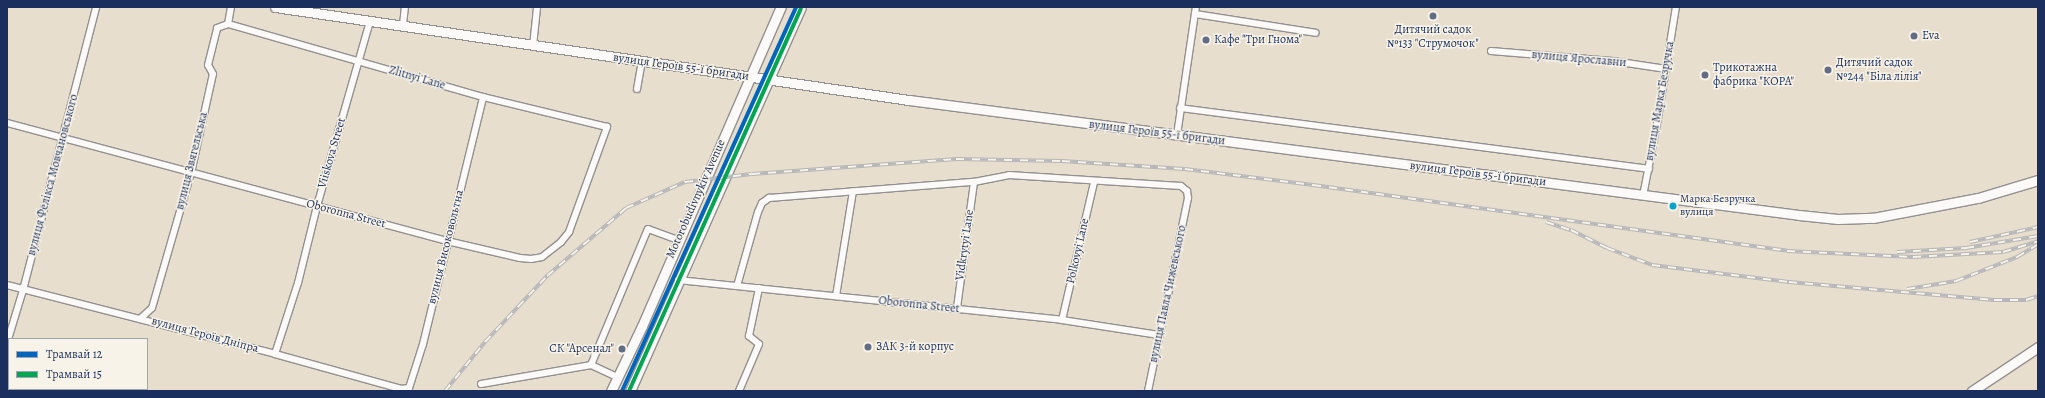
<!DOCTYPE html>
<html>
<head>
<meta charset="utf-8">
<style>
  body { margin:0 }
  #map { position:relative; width:2045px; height:398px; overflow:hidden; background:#e8dece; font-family:Alegreya,serif }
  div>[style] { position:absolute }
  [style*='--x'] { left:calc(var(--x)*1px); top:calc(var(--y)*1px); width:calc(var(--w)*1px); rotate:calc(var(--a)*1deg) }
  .roads { filter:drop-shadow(1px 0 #929090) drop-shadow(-1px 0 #929090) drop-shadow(0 1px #929090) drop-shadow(0 -1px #929090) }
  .street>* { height:6px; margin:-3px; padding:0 3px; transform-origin:3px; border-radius:3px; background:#fcfaf8 }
  .secondary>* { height:9px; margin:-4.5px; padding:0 4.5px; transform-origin:4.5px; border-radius:4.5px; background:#fcfaf8 }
  .rail>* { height:4px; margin-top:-2px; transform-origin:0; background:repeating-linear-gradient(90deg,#f7f3e8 0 8px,#b6b7ba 0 16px); box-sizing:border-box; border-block:1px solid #b6b7ba }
  .tram-1>* { height:4px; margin:-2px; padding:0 2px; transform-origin:2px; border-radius:2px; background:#0065bd }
  .tram-2>* { height:4px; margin:-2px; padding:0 2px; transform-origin:2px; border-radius:2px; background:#00a651 }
  .dots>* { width:11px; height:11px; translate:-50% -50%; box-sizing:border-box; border:2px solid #f7f3e8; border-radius:50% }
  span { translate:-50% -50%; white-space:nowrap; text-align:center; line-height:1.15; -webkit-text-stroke:3px #f7f3e8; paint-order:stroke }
  .bus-label { font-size:11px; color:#1b2f5e }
  .left { translate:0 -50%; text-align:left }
  .poi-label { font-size:12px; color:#1b2f5e }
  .right { translate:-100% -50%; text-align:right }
  .street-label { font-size:12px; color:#1b2f5e }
  .frame { position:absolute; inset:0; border:8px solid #1b2f5e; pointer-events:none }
  .legend { position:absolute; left:8px; top:338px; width:140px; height:52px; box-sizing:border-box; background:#f7f3e8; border:1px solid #9fa5b1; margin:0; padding:5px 7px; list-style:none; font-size:12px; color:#1b2f5e }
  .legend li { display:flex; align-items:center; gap:8px; height:20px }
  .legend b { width:20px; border:1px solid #9fa5b1 }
</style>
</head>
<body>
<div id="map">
  <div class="roads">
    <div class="street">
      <i style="--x:1195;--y:14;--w:122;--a:8.9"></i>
      <i style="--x:403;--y:25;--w:18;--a:-84"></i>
      <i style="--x:533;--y:46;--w:39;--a:-84"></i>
      <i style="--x:1491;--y:51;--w:122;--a:4.7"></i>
      <i style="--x:1613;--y:61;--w:54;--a:8.6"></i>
      <i style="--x:637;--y:89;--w:27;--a:-80"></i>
      <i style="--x:1180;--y:108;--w:473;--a:7.4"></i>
      <i style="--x:7;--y:123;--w:456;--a:15"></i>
      <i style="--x:447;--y:241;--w:75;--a:13.1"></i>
      <i style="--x:520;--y:258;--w:11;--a:5"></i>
      <i style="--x:531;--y:259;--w:11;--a:-10"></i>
      <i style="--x:542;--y:257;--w:24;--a:-38"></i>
      <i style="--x:561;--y:242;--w:13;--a:-51"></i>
      <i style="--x:569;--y:232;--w:112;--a:-70.1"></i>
      <i style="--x:607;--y:127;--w:128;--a:-166.4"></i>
      <i style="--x:483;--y:97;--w:265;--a:-164"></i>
      <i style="--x:1177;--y:135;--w:129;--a:-81.6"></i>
      <i style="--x:1643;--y:196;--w:73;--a:-79"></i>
      <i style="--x:1657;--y:124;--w:119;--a:-80.8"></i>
      <i style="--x:678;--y:280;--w:386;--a:5.9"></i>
      <i style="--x:1062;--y:320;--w:98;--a:8.8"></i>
      <i style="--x:7;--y:285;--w:277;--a:14.4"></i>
      <i style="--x:275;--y:354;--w:131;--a:15.5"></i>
      <i style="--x:401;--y:389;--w:8;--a:-7"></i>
      <i style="--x:409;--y:388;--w:46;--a:-72.3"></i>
      <i style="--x:423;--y:344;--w:254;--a:-76.3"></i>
      <i style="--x:737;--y:286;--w:77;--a:-74.2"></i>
      <i style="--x:758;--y:212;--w:10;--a:-66"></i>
      <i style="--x:762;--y:203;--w:9;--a:-36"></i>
      <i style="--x:769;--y:198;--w:206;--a:-4.5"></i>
      <i style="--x:974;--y:182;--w:36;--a:-11"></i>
      <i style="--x:1009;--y:175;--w:172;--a:3.7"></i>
      <i style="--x:1181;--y:186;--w:8;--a:40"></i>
      <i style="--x:1187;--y:191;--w:7;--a:82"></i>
      <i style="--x:1188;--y:198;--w:197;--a:101.7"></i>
      <i style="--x:836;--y:296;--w:106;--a:-80.8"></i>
      <i style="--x:957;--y:308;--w:127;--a:-82.3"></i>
      <i style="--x:140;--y:319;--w:16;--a:-43"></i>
      <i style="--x:152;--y:308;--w:141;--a:-73.9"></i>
      <i style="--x:191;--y:173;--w:101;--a:-77.5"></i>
      <i style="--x:213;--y:74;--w:10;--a:-119"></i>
      <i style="--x:208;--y:65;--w:38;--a:-76"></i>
      <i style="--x:217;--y:28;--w:12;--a:-20"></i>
      <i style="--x:228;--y:24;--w:17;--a:-80"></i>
      <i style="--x:1062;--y:320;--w:142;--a:-76.9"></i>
      <i style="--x:7;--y:343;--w:55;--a:-73.2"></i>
      <i style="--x:23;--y:290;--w:292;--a:-75.5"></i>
      <i style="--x:275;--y:354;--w:75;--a:-72.1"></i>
      <i style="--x:298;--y:283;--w:79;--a:-76.1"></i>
      <i style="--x:317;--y:206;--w:192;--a:-74"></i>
      <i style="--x:617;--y:377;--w:29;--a:-155"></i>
      <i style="--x:591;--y:365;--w:147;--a:-67.3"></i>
      <i style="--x:648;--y:229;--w:32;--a:20"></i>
      <i style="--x:481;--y:384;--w:112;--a:-9.8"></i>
      <i style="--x:739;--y:391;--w:51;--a:-66.9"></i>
      <i style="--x:759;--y:344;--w:13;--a:-141"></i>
      <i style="--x:749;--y:336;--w:49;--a:-78.2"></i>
    </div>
    <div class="secondary">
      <i style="--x:275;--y:7;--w:641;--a:8.35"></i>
      <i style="--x:909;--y:100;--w:897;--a:7.36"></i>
      <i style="--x:1799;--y:215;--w:39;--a:6"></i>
      <i style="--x:1838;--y:219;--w:35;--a:-2"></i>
      <i style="--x:1873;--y:218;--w:107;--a:-10.8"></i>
      <i style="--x:1978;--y:198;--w:63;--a:-16.7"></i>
      <i style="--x:611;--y:391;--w:72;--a:-64.5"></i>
      <i style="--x:642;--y:326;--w:348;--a:-66.5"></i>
      <i style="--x:630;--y:391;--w:420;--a:-66"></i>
      <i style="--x:1972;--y:391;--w:79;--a:-33.7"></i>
    </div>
  </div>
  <div class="rail">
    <i style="--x:1546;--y:222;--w:26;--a:18"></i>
    <i style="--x:1571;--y:230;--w:40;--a:26.6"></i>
    <i style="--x:1607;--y:248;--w:48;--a:20.7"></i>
    <i style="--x:1652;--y:265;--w:138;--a:7.1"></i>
    <i style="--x:1789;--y:282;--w:206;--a:5"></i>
    <i style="--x:1994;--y:300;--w:32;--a:0"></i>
    <i style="--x:2026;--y:300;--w:13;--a:-18"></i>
    <i style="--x:1970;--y:242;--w:70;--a:-12.4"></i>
    <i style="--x:1897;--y:252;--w:69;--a:-3.3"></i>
    <i style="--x:1966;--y:248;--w:73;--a:-9.5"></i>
    <i style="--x:1907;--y:289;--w:50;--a:-9.3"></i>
    <i style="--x:1956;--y:281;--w:66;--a:-21.5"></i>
    <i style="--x:2017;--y:257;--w:23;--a:-31"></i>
    <i style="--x:445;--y:391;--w:63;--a:-50.8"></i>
    <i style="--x:485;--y:342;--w:91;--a:-46.8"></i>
    <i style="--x:547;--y:276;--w:104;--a:-40.7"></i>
    <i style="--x:626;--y:208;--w:64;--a:-23.8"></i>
    <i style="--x:685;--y:182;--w:67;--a:-6.8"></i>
    <i style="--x:752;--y:174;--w:205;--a:-4.2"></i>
    <i style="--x:956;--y:159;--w:106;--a:1.1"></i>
    <i style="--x:1062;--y:161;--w:123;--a:3.7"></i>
    <i style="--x:1185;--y:169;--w:129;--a:7.1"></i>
    <i style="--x:1313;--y:185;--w:479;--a:7.9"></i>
    <i style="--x:1787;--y:251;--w:126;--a:2.7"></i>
    <i style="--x:1913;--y:257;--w:90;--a:-3.2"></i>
    <i style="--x:2003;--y:252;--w:37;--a:-17"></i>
  </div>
  <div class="tram-1">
    <i style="--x:622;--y:391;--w:422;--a:-65.6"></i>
  </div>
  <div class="tram-2">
    <i style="--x:629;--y:391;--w:419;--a:-65.8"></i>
  </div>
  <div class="dots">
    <i style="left:1433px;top:16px;background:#636c85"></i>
    <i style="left:1914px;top:36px;background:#636c85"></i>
    <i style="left:1206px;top:40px;background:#636c85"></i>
    <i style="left:1828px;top:70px;background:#636c85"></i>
    <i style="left:1705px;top:75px;background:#636c85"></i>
    <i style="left:1673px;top:206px;background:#01a3c8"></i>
    <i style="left:868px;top:347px;background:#636c85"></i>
    <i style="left:622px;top:349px;background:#636c85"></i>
  </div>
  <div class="bus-label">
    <span class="left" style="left:1680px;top:206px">Марка Безручка<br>вулиця</span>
  </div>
  <div class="poi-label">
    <span style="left:1433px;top:37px">Дитячий садок<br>№133 "Струмочок"</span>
    <span class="left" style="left:1922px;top:36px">Eva</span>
    <span class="left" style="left:1214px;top:40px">Кафе "Три Гнома"</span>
    <span class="left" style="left:1836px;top:70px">Дитячий садок<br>№244 "Біла лілія"</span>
    <span class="left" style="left:1713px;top:75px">Трикотажна<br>фабрика "КОРА"</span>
    <span class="left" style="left:876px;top:347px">ЗАК 3-й корпус</span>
    <span class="right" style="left:614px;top:349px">СК "Арсенал"</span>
  </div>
  <div class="street-label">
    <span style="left:1579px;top:59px;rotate:5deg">вулиця Ярославни</span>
    <span style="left:681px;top:67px;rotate:8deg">вулиця Героїв 55-ї бригади</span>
    <span style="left:417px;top:78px;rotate:16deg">Zlitnyi Lane</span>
    <span style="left:1660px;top:101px;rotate:-80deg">вулиця Марка Безручка</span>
    <span style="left:1157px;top:133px;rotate:7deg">вулиця Героїв 55-ї бригади</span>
    <span style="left:332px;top:153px;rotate:-74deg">Viiskova Street</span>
    <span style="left:192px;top:161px;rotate:-76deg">вулиця Звягельська</span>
    <span style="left:1478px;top:174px;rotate:7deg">вулиця Героїв 55-ї бригади</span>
    <span style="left:53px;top:175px;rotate:-75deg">вулиця Фелікса Мовчановського</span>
    <span style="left:696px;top:199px;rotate:-66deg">Motorobudivnykiv Avenue</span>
    <span style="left:346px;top:214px;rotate:15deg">Oboronna Street</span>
    <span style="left:965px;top:245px;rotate:-82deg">Vidkrytyi Lane</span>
    <span style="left:446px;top:247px;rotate:-76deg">вулиця Високовольтна</span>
    <span style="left:1078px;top:251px;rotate:-77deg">Polkovyi Lane</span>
    <span style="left:1168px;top:294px;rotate:-78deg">вулиця Павла Чижевського</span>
    <span style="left:919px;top:305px;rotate:6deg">Oboronna Street</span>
    <span style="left:205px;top:335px;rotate:15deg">вулиця Героїв Дніпра</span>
  </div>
  <div class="frame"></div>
  <ul class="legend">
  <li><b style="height:5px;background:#0065bd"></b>Трамвай 12</li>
  <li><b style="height:5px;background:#00a651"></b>Трамвай 15</li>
  </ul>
</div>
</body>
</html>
